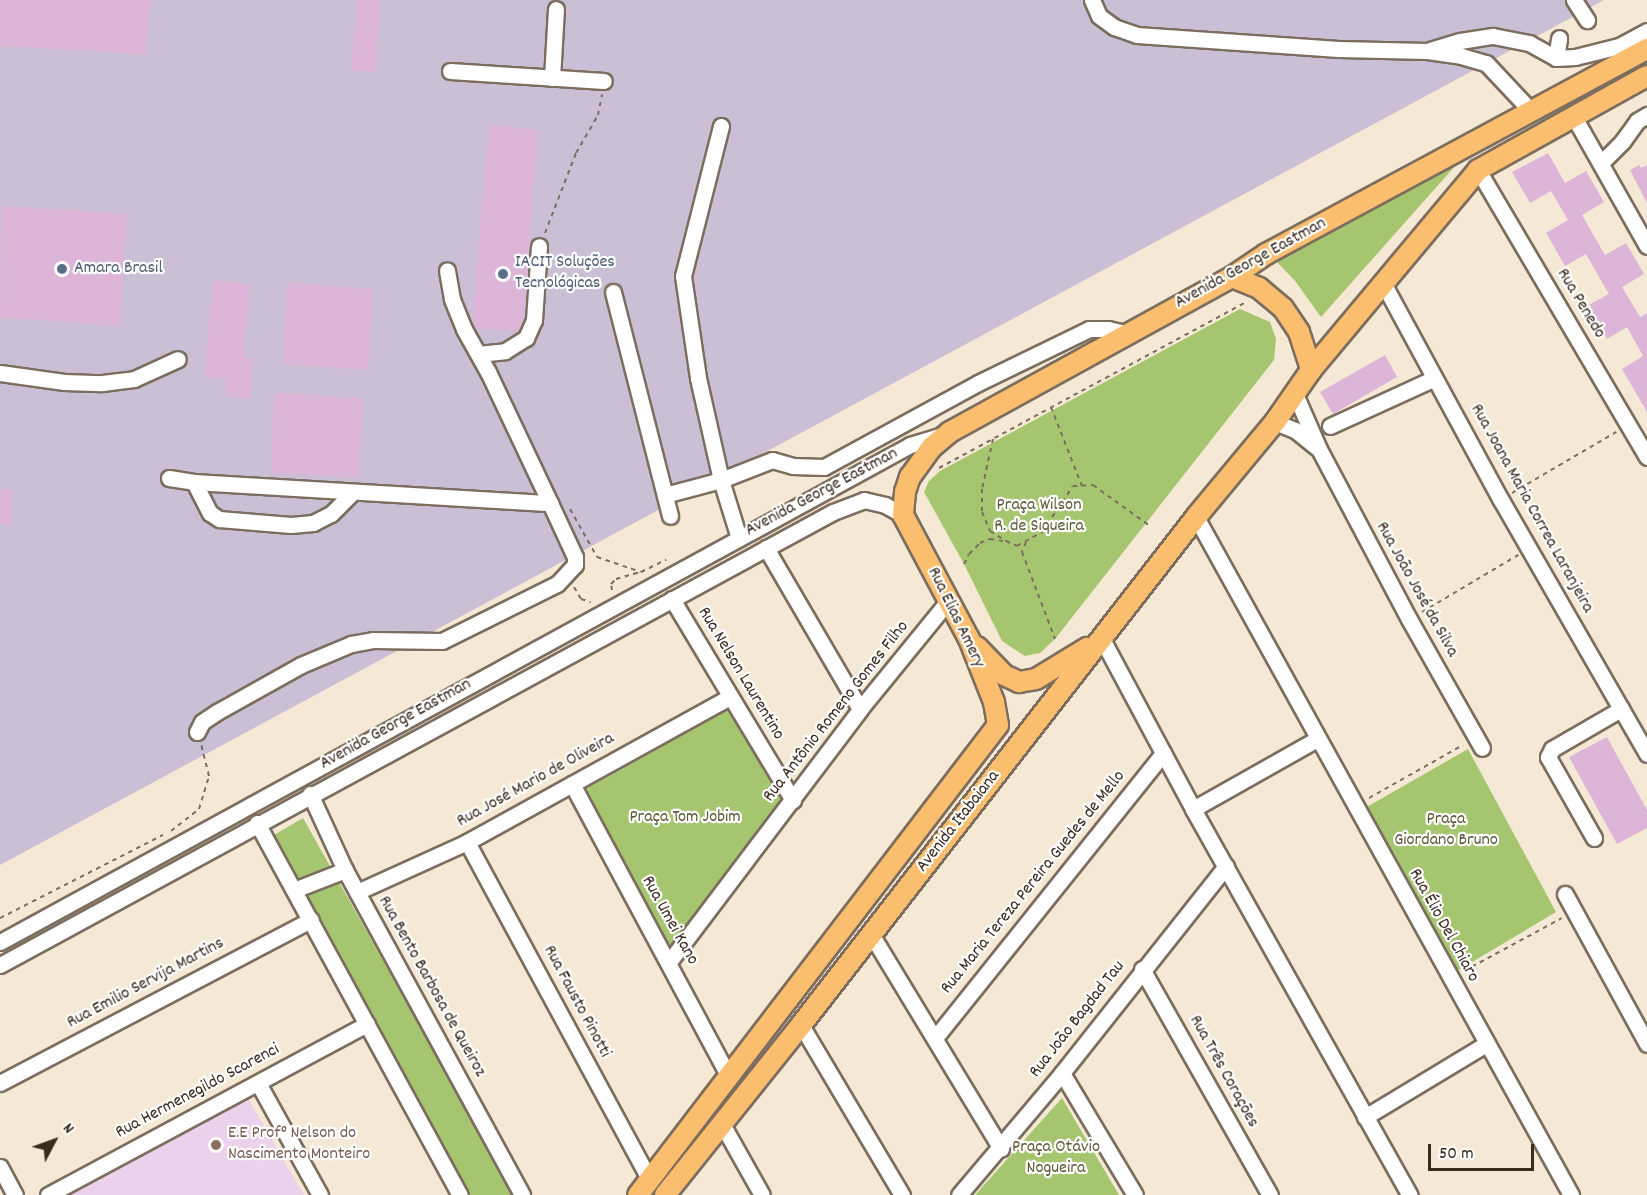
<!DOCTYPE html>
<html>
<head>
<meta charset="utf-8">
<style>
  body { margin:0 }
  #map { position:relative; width:1647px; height:1195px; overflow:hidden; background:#f5e9d5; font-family:Dekko,sans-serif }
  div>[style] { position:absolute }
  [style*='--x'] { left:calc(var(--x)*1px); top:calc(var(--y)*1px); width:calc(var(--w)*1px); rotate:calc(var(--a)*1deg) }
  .built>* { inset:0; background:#ebd1eb }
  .industrial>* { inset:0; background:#cbbfd5 }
  .green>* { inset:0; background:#a5c66f }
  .building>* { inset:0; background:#ddb5d8 }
  .path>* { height:2px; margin-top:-1px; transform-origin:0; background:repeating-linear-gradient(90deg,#7c6d5e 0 4.5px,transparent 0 9px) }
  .roads { filter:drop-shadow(2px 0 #7c6d5e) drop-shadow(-2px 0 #7c6d5e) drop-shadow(0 2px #7c6d5e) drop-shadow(0 -2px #7c6d5e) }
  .minor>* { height:15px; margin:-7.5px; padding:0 7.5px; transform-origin:7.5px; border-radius:7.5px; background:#fff }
  .major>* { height:20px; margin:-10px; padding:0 10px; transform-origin:10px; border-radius:10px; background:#fbbe6e }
  .dots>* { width:16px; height:16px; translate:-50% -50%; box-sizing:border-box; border:3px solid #fff; border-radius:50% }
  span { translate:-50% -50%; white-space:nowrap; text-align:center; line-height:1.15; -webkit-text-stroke:4.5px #fff; paint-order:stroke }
  .service-label { font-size:18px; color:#4e5e75 }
  .left { translate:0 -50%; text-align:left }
  .street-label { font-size:18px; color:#3b2a1e }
  .park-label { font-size:18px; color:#5b5936 }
  .education-label { font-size:18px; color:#785e54 }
  .north { position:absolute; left:24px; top:1111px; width:60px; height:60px; -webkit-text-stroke:4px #fff; paint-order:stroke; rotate:49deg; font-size:16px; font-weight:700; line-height:24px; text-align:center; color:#3b2a1e }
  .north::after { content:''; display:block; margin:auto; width:21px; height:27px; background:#3b2a1e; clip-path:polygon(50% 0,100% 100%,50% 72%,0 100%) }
  .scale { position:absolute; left:1428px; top:1144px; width:106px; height:27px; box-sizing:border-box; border:3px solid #3b2a1e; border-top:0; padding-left:8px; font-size:18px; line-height:21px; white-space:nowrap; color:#3b2a1e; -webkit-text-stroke:4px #fff; paint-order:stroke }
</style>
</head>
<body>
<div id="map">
  <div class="built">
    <i style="clip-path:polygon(246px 1095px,304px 1195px,67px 1195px)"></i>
  </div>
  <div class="industrial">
    <i style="clip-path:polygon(0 0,1604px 0,0 865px)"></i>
  </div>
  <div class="green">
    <i style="clip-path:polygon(1456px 165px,1321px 317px,1295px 281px,1276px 261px)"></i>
    <i style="clip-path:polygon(1240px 309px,1270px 322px,1276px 339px,1274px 360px,1055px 639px,1040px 653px,1025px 656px,1002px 641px,964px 564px,924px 492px,929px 481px,940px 471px)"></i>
    <i style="clip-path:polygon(731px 708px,787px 804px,673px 952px,584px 790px)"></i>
    <i style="clip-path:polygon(1468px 749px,1556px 912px,1457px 971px,1365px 808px)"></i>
    <i style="clip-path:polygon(303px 818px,515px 1195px,466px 1195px,269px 838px)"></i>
    <i style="clip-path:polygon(1062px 1098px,1119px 1195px,975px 1195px)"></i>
  </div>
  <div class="building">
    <i style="clip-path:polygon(0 0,151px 0,146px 54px,0 46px)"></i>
    <i style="clip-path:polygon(357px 0,381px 0,375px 72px,351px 70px)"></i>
    <i style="clip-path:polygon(489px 124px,538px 130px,524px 318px,517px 332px,474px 328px,472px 322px)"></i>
    <i style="clip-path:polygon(1548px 153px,1565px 183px,1586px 171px,1604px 202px,1582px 215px,1605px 255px,1626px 243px,1644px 274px,1622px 287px,1640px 317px,1647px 313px,1647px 412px,1622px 369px,1643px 356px,1627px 327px,1607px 339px,1587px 306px,1609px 294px,1603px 284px,1586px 254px,1565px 266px,1546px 233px,1568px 220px,1551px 191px,1530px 203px,1512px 172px)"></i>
    <i style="clip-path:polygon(1639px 165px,1641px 168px,1647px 165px,1647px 203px,1630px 170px)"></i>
    <i style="clip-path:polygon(2px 206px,127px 214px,120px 326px,0 317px)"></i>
    <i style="clip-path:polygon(213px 280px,250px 284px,244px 357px,254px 359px,250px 398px,225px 396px,226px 379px,204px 377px)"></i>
    <i style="clip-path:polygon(287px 282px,374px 289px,368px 370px,282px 364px)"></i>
    <i style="clip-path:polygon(1385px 355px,1397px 377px,1333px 414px,1320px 392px)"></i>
    <i style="clip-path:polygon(274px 393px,363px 398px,359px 478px,271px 473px)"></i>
    <i style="clip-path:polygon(0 489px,13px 490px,12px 525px,0 524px)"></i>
    <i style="clip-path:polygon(1607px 737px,1647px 810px,1647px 828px,1617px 844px,1569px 757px)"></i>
  </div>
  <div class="path">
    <i style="--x:545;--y:233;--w:86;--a:-68.8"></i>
    <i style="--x:576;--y:153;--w:44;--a:-59.9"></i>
    <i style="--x:598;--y:115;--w:21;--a:-79"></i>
    <i style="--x:1051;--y:407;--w:85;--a:68.6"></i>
    <i style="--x:993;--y:439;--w:51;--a:102.4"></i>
    <i style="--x:982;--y:489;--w:23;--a:90"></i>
    <i style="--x:982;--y:512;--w:21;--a:67"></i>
    <i style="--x:990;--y:531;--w:19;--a:32"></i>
    <i style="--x:1006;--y:541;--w:12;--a:24"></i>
    <i style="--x:1017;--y:546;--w:29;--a:-29"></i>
    <i style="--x:1042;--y:532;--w:55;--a:-56"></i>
    <i style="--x:1073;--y:486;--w:20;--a:-3"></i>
    <i style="--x:1093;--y:485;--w:70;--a:35.7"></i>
    <i style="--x:939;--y:468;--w:349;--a:-28.4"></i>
    <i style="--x:1512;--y:493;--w:121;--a:-30.4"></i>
    <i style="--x:570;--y:509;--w:55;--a:60.6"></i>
    <i style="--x:597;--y:557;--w:46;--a:18.8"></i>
    <i style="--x:641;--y:572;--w:28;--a:-26"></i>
    <i style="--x:1026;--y:542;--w:11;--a:112"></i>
    <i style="--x:1022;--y:552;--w:93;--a:69.2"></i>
    <i style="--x:964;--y:564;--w:11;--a:-63"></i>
    <i style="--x:969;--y:554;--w:16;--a:-45"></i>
    <i style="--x:980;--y:543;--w:11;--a:-22"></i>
    <i style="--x:990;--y:539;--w:13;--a:9"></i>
    <i style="--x:574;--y:587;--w:14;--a:60"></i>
    <i style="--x:581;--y:599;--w:10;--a:17"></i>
    <i style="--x:612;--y:590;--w:6;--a:-99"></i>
    <i style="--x:611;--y:584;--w:7;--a:-45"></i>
    <i style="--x:616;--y:579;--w:26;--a:-16"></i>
    <i style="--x:1422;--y:612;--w:112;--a:-30.7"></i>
    <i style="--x:1369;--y:798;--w:108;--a:-29.4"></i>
    <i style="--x:171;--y:831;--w:36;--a:-38"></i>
    <i style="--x:199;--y:809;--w:34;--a:-73"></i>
    <i style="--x:209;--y:776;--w:32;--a:-104"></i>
    <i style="--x:0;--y:918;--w:183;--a:-27"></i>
    <i style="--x:1464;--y:971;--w:111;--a:-28.4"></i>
  </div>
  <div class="roads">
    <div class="minor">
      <i style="--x:1092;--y:0;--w:17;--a:66"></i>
      <i style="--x:1099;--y:16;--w:19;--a:36"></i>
      <i style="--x:1114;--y:27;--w:24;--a:19"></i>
      <i style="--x:1137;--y:35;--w:202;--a:4"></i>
      <i style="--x:1339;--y:49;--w:88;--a:1.3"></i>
      <i style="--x:1427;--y:51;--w:34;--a:8"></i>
      <i style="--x:1461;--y:56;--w:26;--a:16"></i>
      <i style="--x:1486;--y:63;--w:67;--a:46.8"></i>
      <i style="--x:1574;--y:0;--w:24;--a:57"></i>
      <i style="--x:1430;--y:50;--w:31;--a:-17"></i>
      <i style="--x:1460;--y:41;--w:33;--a:-9"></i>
      <i style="--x:1493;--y:36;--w:37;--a:11"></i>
      <i style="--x:1529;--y:43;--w:31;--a:29"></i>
      <i style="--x:1556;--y:58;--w:19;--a:-3"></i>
      <i style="--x:1575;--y:57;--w:45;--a:-14"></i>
      <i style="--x:1619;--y:46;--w:32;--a:-28"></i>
      <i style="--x:1556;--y:58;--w:20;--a:-81"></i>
      <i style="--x:450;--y:71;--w:154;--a:3.7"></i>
      <i style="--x:552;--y:78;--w:69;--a:-86.7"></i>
      <i style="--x:1574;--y:117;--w:148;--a:60.5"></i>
      <i style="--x:721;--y:126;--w:155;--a:104.2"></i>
      <i style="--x:683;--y:276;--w:103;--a:81.6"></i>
      <i style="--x:698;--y:378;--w:105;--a:77.3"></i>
      <i style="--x:721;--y:480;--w:61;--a:72.8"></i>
      <i style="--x:1601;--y:163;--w:30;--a:-45"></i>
      <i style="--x:1622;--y:142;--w:26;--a:-54"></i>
      <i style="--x:1637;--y:121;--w:12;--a:-31"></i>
      <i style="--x:1478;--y:170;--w:333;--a:59.5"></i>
      <i style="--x:1383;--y:283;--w:247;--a:61.5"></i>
      <i style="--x:1501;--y:500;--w:293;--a:60.1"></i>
      <i style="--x:613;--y:292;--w:231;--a:75.7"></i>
      <i style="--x:478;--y:354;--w:27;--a:-6"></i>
      <i style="--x:505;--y:351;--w:25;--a:-32"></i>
      <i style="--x:526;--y:338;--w:20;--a:-66"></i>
      <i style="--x:534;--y:320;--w:74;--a:-86.1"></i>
      <i style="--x:0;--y:373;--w:65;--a:8"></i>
      <i style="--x:64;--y:382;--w:38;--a:2"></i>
      <i style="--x:102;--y:383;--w:32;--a:-7"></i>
      <i style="--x:134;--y:379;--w:48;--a:-24.4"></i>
      <i style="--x:1295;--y:394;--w:60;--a:66.4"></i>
      <i style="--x:1319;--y:449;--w:192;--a:62.1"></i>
      <i style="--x:1409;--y:619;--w:148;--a:60.5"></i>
      <i style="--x:1275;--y:422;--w:22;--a:22"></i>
      <i style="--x:1295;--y:430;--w:27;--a:39"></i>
      <i style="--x:1330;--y:426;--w:115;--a:-24.6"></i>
      <i style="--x:169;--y:478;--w:25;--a:9"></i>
      <i style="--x:194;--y:482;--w:357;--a:3.4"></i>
      <i style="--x:550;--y:503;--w:145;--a:-115.3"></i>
      <i style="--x:488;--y:372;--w:49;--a:-119.2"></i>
      <i style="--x:464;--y:329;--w:32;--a:-112"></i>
      <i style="--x:452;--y:299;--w:29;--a:-100"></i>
      <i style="--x:194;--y:482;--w:35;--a:63"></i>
      <i style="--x:210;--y:513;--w:11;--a:34"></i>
      <i style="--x:219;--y:519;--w:72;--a:4.8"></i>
      <i style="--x:291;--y:525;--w:22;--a:-5"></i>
      <i style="--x:313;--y:523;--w:20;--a:-27"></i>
      <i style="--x:331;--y:514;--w:30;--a:-45"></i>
      <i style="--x:665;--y:495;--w:58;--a:-15"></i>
      <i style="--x:721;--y:480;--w:55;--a:-21.4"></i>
      <i style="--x:772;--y:460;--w:22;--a:16"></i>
      <i style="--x:793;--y:466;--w:31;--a:2"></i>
      <i style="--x:824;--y:467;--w:175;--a:-28.6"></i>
      <i style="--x:978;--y:383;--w:123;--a:-25.9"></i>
      <i style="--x:1089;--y:329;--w:19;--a:0"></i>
      <i style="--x:1108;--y:329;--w:18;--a:13"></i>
      <i style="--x:1196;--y:517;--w:775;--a:61.05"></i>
      <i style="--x:766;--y:548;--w:186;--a:59.7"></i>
      <i style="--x:672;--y:599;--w:235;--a:59"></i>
      <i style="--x:1102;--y:639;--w:193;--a:61.8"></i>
      <i style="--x:1193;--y:809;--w:443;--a:60.7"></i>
      <i style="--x:197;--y:732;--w:11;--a:-63"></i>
      <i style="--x:202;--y:722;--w:18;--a:-34"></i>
      <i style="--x:217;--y:712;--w:96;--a:-29.2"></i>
      <i style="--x:301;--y:665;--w:54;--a:-22.8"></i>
      <i style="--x:351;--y:644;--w:22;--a:-10"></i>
      <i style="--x:373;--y:640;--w:69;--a:0.8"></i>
      <i style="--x:442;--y:641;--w:128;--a:-26.4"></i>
      <i style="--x:557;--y:584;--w:26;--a:-47"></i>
      <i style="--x:575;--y:565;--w:8;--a:-90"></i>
      <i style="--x:575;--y:557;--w:60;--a:-114.8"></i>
      <i style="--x:572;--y:784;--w:332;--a:61.8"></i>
      <i style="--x:310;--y:794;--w:84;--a:65.3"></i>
      <i style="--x:345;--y:870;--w:370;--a:61.4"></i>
      <i style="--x:1193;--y:809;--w:142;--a:-29.4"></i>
      <i style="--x:257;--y:823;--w:424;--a:61.4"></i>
      <i style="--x:1594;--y:838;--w:93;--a:-119.6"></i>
      <i style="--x:1548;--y:757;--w:9;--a:-63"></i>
      <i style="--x:1552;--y:749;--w:80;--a:-30.1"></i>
      <i style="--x:467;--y:842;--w:384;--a:61.6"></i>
      <i style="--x:294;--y:890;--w:55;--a:-21.4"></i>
      <i style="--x:357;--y:892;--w:121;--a:-24.4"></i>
      <i style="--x:467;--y:842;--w:300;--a:-28.9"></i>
      <i style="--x:1565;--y:894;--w:171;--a:61.3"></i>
      <i style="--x:871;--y:934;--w:251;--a:58.8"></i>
      <i style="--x:0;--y:942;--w:1037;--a:-28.64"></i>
      <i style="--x:910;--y:445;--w:37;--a:-17"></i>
      <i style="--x:669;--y:962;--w:317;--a:-52.9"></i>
      <i style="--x:860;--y:709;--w:141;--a:-50.8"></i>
      <i style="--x:0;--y:965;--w:948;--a:-28.54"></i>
      <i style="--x:833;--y:512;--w:33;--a:-21"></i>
      <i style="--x:864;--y:500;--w:22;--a:13"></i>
      <i style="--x:885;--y:505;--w:21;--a:29"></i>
      <i style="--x:1142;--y:969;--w:260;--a:60.5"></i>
      <i style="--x:801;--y:1025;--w:198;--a:59.3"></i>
      <i style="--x:935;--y:1038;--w:365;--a:-51.3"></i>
      <i style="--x:1062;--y:1073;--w:142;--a:59.1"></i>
      <i style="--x:0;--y:1083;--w:351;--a:-27.7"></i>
      <i style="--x:258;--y:1083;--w:128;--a:61"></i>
      <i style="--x:1365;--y:1117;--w:141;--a:-31.1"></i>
      <i style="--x:722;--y:1124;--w:81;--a:60.6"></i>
      <i style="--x:0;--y:1167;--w:32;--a:62"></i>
      <i style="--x:48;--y:1195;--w:362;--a:-28.2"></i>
      <i style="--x:959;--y:1195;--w:160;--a:-49.8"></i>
      <i style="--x:1062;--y:1073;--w:264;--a:-51.6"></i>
    </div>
    <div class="major">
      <i style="--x:1232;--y:277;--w:29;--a:22"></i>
      <i style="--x:1259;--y:288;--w:31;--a:40"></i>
      <i style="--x:1283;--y:308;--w:29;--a:56"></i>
      <i style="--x:1299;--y:332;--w:40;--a:72"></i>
      <i style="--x:977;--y:647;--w:39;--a:46"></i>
      <i style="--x:1004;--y:675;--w:17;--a:25"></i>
      <i style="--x:1019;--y:682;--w:17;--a:-10"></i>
      <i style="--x:1036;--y:679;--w:60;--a:-31.3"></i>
      <i style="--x:638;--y:1195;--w:592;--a:-52.55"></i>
      <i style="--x:998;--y:725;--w:23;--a:-100"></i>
      <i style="--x:994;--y:702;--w:68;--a:-111.6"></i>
      <i style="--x:969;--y:639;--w:140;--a:-118"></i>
      <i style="--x:903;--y:515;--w:23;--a:-85"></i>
      <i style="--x:905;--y:492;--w:16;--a:-72"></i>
      <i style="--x:910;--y:477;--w:37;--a:-54"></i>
      <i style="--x:932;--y:447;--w:23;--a:-40"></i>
      <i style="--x:950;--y:432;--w:322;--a:-28.8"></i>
      <i style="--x:1232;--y:277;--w:41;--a:-34.1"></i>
      <i style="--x:1266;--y:254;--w:433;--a:-28.3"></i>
      <i style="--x:665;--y:1195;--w:218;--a:-51.3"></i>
      <i style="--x:801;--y:1025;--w:643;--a:-52.13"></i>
      <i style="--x:1196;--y:517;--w:124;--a:-50.3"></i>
      <i style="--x:1275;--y:422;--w:63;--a:-55.3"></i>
      <i style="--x:1311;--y:370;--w:261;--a:-50.1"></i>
      <i style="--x:1478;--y:170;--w:193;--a:-29.1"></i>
    </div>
  </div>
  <div class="dots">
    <i style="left:62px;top:269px;background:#5c6f8a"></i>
    <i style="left:503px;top:274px;background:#5c6f8a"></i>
    <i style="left:216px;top:1145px;background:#8d6e63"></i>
  </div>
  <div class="service-label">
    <span class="left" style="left:515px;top:274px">IACIT Soluções<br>Tecnológicas</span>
    <span class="left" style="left:74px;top:269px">Amara Brasil</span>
  </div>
  <div class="street-label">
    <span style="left:1251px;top:264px;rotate:-29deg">Avenida George Eastman</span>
    <span style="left:1580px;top:304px;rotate:59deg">Rua Penedo</span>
    <span style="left:822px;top:493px;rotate:-28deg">Avenida George Eastman</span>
    <span style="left:1531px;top:509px;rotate:61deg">Rua Joana Maria Correa Laranjeira</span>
    <span style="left:1416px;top:590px;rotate:61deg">Rua João José da Silva</span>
    <span style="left:955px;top:618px;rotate:64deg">Rua Elias Amery</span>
    <span style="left:740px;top:674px;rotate:59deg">Rua Nelson Laurentino</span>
    <span style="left:837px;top:712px;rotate:-52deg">Rua Antônio Romeno Gomes Filho</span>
    <span style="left:396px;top:725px;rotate:-29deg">Avenida George Eastman</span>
    <span style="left:536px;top:781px;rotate:-29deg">Rua José Mario de Oliveira</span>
    <span style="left:959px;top:822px;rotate:-52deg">Avenida Itabaiana</span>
    <span style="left:1034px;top:883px;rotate:-51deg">Rua Maria Tereza Pereira Guedes de Mello</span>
    <span style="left:669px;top:921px;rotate:61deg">Rua Umei Kano</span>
    <span style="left:1443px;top:926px;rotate:61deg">Rua Élio Del Chiaro</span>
    <span style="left:146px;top:984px;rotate:-28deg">Rua Emilio Servija Martins</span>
    <span style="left:431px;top:987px;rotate:61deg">Rua Bento Barbosa de Queiroz</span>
    <span style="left:576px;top:1002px;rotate:62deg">Rua Fausto Pinotti</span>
    <span style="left:1078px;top:1020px;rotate:-52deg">Rua João Bagdad Tau</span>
    <span style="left:1223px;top:1072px;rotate:61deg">Rua Três Corações</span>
    <span style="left:198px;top:1092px;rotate:-28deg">Rua Hermenegildo Scarenci</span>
  </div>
  <div class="park-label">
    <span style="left:1039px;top:517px">Praça Wilson<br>R. de Siqueira</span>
    <span style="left:685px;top:818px">Praça Tom Jobim</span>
    <span style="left:1446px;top:831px">Praça<br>Giordano Bruno</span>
    <span style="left:1056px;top:1159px">Praça Otávio<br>Nogueira</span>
  </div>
  <div class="education-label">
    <span class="left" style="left:228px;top:1145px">E.E Prof° Nelson do<br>Nascimento Monteiro</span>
  </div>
  <div class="north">N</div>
  <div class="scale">50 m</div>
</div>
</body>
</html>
